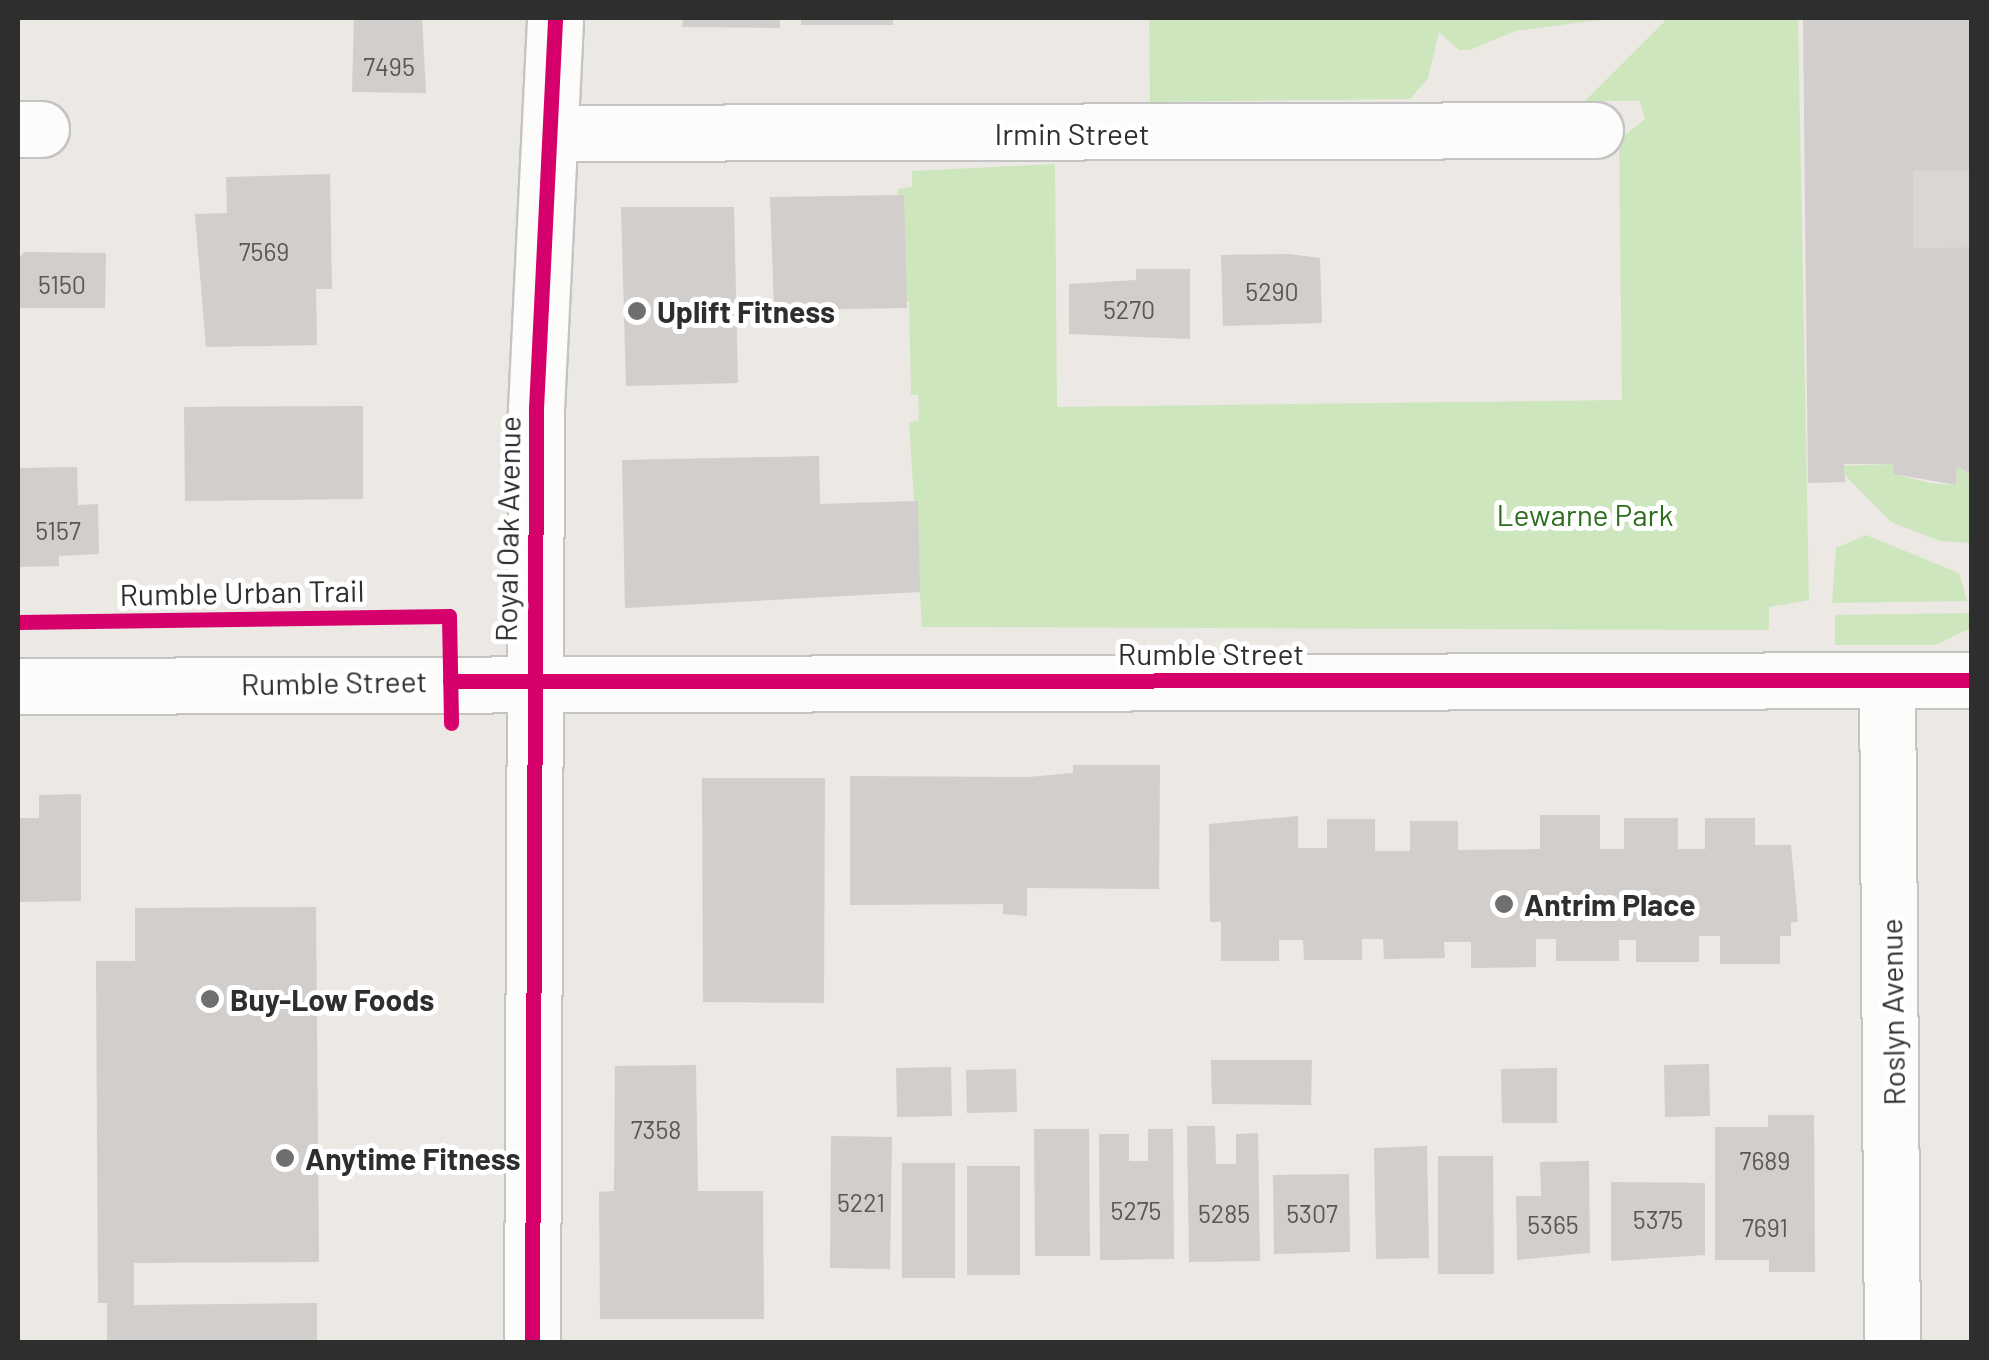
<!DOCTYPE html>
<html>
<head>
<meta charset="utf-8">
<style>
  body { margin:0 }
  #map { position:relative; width:1989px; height:1360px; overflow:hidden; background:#ece8e4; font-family:Barlow,sans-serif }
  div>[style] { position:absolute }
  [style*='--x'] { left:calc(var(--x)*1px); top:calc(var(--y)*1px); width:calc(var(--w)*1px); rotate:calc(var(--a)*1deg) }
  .green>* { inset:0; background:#cee6be }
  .plaza>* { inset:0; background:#dad6d2 }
  .building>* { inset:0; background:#d1cecb }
  .roads { filter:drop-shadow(2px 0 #c5c4c5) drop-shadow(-2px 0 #c5c4c5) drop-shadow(0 2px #c5c4c5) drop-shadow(0 -2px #c5c4c5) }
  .street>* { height:55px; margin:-27.5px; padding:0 27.5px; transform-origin:27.5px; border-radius:27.5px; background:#fcfcfb }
  .secondary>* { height:55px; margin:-27.5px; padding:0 27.5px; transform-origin:27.5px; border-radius:27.5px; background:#fcfcfb }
  .cycleway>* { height:15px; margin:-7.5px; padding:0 7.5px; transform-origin:7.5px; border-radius:7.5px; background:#d6006c }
  .dots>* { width:28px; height:28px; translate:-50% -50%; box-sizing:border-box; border:5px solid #fff; border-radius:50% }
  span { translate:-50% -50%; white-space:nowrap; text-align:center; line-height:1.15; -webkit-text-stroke:10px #fff; paint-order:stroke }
  .number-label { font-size:25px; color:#585857 }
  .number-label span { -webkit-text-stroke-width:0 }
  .street-label { font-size:30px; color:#2e2e2e }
  .poi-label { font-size:30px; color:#2e2e2e; font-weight:700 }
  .left { translate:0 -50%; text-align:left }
  .park-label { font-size:30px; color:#2c6e1b }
  .frame { position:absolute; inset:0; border:20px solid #2e2e2e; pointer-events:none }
</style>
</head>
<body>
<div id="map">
  <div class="green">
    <i style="clip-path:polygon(1149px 18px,1614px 18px,1515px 31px,1470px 50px,1459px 50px,1439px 32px,1428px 78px,1410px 99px,1150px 102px)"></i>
    <i style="clip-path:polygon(1668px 18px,1798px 18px,1809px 600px,1769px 607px,1769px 630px,922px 627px,909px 422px,919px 421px,918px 395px,911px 395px,909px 302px,901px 301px,898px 189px,912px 187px,912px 171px,1055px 164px,1057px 407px,1622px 400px,1619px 140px,1645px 119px,1640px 101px,1585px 101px)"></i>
    <i style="clip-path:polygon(1893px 464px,1894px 474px,1930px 483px,1956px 485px,1957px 466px,1971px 476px,1971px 543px,1940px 541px,1891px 522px,1836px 466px)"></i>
    <i style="clip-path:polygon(1866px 535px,1959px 573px,1967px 601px,1832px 603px,1836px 548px)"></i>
    <i style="clip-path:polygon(1971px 613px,1971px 628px,1935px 645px,1835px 645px,1835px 615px)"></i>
  </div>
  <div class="plaza">
    <i style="clip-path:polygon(1913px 171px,1971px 171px,1971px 247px,1913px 248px)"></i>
  </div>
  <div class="building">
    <i style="clip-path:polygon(354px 18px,422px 18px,426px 93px,352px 92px)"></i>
    <i style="clip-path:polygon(683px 18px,780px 18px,780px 28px,682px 27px)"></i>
    <i style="clip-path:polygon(801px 18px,893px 18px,893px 25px,801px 25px)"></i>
    <i style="clip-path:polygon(1803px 18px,1972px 18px,1972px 171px,1913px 171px,1913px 248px,1972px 247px,1972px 476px,1957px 466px,1956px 485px,1894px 474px,1893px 464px,1844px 464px,1845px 482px,1808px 483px)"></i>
    <i style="clip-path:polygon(330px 174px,332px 289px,316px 289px,317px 345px,206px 347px,195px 214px,227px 213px,226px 177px)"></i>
    <i style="clip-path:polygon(904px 195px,907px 308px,774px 310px,770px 197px)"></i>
    <i style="clip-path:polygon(621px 207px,734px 207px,738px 383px,626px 386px)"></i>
    <i style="clip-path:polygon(24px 252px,106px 253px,105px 308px,18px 308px,18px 260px)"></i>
    <i style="clip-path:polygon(1289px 254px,1320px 258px,1322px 323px,1223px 326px,1221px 255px)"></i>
    <i style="clip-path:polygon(1136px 269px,1190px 269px,1190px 339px,1069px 334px,1069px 284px,1136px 280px)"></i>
    <i style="clip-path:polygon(363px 406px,363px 499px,185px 501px,184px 407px)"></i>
    <i style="clip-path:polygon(819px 456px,820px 504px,918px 501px,920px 592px,625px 608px,622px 460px)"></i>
    <i style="clip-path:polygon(77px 467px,78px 505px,98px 504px,99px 554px,59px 556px,59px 566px,18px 567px,18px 468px)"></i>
    <i style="clip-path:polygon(1073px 765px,1160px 765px,1159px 889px,1027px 888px,1027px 916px,1003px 914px,1003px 904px,850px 905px,850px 776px,1028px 777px,1073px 773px)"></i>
    <i style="clip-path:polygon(702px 778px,825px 778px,824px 1003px,703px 1002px)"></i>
    <i style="clip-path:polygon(81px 794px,81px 901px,18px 902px,18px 818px,39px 818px,39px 795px)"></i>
    <i style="clip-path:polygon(1540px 815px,1600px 815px,1600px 849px,1624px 849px,1624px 818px,1678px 818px,1678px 849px,1705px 849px,1705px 818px,1755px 818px,1755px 845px,1791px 845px,1798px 922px,1791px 922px,1791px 936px,1780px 936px,1780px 964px,1720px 964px,1720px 936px,1699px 936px,1699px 962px,1636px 962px,1636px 940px,1619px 940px,1619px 961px,1556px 961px,1556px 939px,1536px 939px,1536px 967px,1471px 968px,1471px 942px,1444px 942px,1445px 958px,1384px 959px,1383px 939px,1362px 939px,1362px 960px,1304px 960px,1303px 940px,1279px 940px,1279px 961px,1221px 961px,1221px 922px,1210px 922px,1209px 824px,1298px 816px,1298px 848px,1327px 848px,1327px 819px,1375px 819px,1375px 851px,1410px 851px,1410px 821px,1458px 821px,1458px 850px,1540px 849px)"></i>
    <i style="clip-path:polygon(316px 907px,319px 1262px,134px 1263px,134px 1305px,317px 1303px,317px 1342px,107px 1342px,107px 1303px,98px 1303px,96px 961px,135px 961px,135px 908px)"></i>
    <i style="clip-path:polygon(1211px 1060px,1312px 1060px,1311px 1105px,1212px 1104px)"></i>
    <i style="clip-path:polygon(1709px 1064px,1710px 1116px,1665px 1117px,1664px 1065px)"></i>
    <i style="clip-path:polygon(696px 1065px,698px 1191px,763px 1191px,764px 1319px,600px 1319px,599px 1192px,614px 1191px,615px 1066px)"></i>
    <i style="clip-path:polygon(951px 1067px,952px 1116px,897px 1117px,896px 1068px)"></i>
    <i style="clip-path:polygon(1557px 1068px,1557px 1123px,1502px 1123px,1501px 1069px)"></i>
    <i style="clip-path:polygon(1016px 1069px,1017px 1112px,967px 1113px,966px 1070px)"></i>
    <i style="clip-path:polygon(1768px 1115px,1814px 1115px,1815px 1272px,1769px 1272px,1769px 1260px,1715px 1260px,1715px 1127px,1768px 1127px)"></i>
    <i style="clip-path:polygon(1187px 1126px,1215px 1126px,1216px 1164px,1236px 1164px,1236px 1134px,1258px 1133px,1260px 1261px,1189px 1262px)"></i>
    <i style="clip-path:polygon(1034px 1129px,1089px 1129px,1090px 1256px,1035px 1256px)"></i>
    <i style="clip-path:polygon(1148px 1129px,1173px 1129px,1174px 1259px,1100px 1260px,1099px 1134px,1129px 1134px,1129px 1161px,1148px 1161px)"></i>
    <i style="clip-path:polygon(831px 1136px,892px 1137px,890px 1269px,830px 1268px)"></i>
    <i style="clip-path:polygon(1427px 1146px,1429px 1258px,1376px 1259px,1374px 1148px)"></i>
    <i style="clip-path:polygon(1438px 1156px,1493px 1156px,1494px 1274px,1438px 1274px)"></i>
    <i style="clip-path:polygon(1589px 1161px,1590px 1253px,1517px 1260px,1516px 1196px,1541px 1196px,1540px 1162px)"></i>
    <i style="clip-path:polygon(902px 1163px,955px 1163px,955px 1278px,902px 1278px)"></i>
    <i style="clip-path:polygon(967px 1166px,1020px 1166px,1020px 1275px,967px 1275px)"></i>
    <i style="clip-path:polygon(1349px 1174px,1350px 1252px,1274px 1254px,1273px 1175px)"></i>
    <i style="clip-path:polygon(1611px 1182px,1705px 1183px,1705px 1255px,1611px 1261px)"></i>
  </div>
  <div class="roads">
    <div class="street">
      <i style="--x:18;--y:129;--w:23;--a:0"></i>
      <i style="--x:550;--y:133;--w:1045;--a:-0.16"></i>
      <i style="--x:1887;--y:681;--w:661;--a:89.57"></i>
    </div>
    <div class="secondary">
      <i style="--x:18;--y:686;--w:1954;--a:-0.18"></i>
      <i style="--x:532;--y:1342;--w:933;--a:-89.75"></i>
      <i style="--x:536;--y:409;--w:391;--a:-87.2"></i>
    </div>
  </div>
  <div class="cycleway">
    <i style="--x:18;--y:622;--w:431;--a:-0.8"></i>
    <i style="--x:449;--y:616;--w:107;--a:88.9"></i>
    <i style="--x:450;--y:681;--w:1522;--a:-0.04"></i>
    <i style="--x:532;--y:1342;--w:933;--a:-89.75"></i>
    <i style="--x:536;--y:409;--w:391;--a:-87.2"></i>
  </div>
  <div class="dots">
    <i style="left:637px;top:311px;background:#706f6e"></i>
    <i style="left:1504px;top:904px;background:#706f6e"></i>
    <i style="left:210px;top:999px;background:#706f6e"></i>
    <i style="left:285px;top:1158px;background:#706f6e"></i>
  </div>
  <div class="number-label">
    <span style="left:389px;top:66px">7495</span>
    <span style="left:264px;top:251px">7569</span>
    <span style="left:62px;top:284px">5150</span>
    <span style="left:1272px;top:291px">5290</span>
    <span style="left:1129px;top:309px">5270</span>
    <span style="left:58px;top:530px">5157</span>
    <span style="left:656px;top:1129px">7358</span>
    <span style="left:1765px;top:1160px">7689</span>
    <span style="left:861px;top:1202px">5221</span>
    <span style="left:1136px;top:1210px">5275</span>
    <span style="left:1224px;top:1213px">5285</span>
    <span style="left:1312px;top:1213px">5307</span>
    <span style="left:1658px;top:1219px">5375</span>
    <span style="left:1553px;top:1224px">5365</span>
    <span style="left:1765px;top:1227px">7691</span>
  </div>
  <div class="street-label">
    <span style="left:1072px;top:133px">Irmin Street</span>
    <span style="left:507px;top:529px;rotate:-89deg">Royal Oak Avenue</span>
    <span style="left:242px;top:592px;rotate:-1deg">Rumble Urban Trail</span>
    <span style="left:1211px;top:653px">Rumble Street</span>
    <span style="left:334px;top:682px;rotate:-1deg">Rumble Street</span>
    <span style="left:1892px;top:1012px;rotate:-91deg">Roslyn Avenue</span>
  </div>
  <div class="poi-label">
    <span class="left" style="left:657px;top:311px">Uplift Fitness</span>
    <span class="left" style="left:1524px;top:904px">Antrim Place</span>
    <span class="left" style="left:230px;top:999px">Buy-Low Foods</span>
    <span class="left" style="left:305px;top:1158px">Anytime Fitness</span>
  </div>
  <div class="park-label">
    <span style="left:1585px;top:514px">Lewarne Park</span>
  </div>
  <div class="frame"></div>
</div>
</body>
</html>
